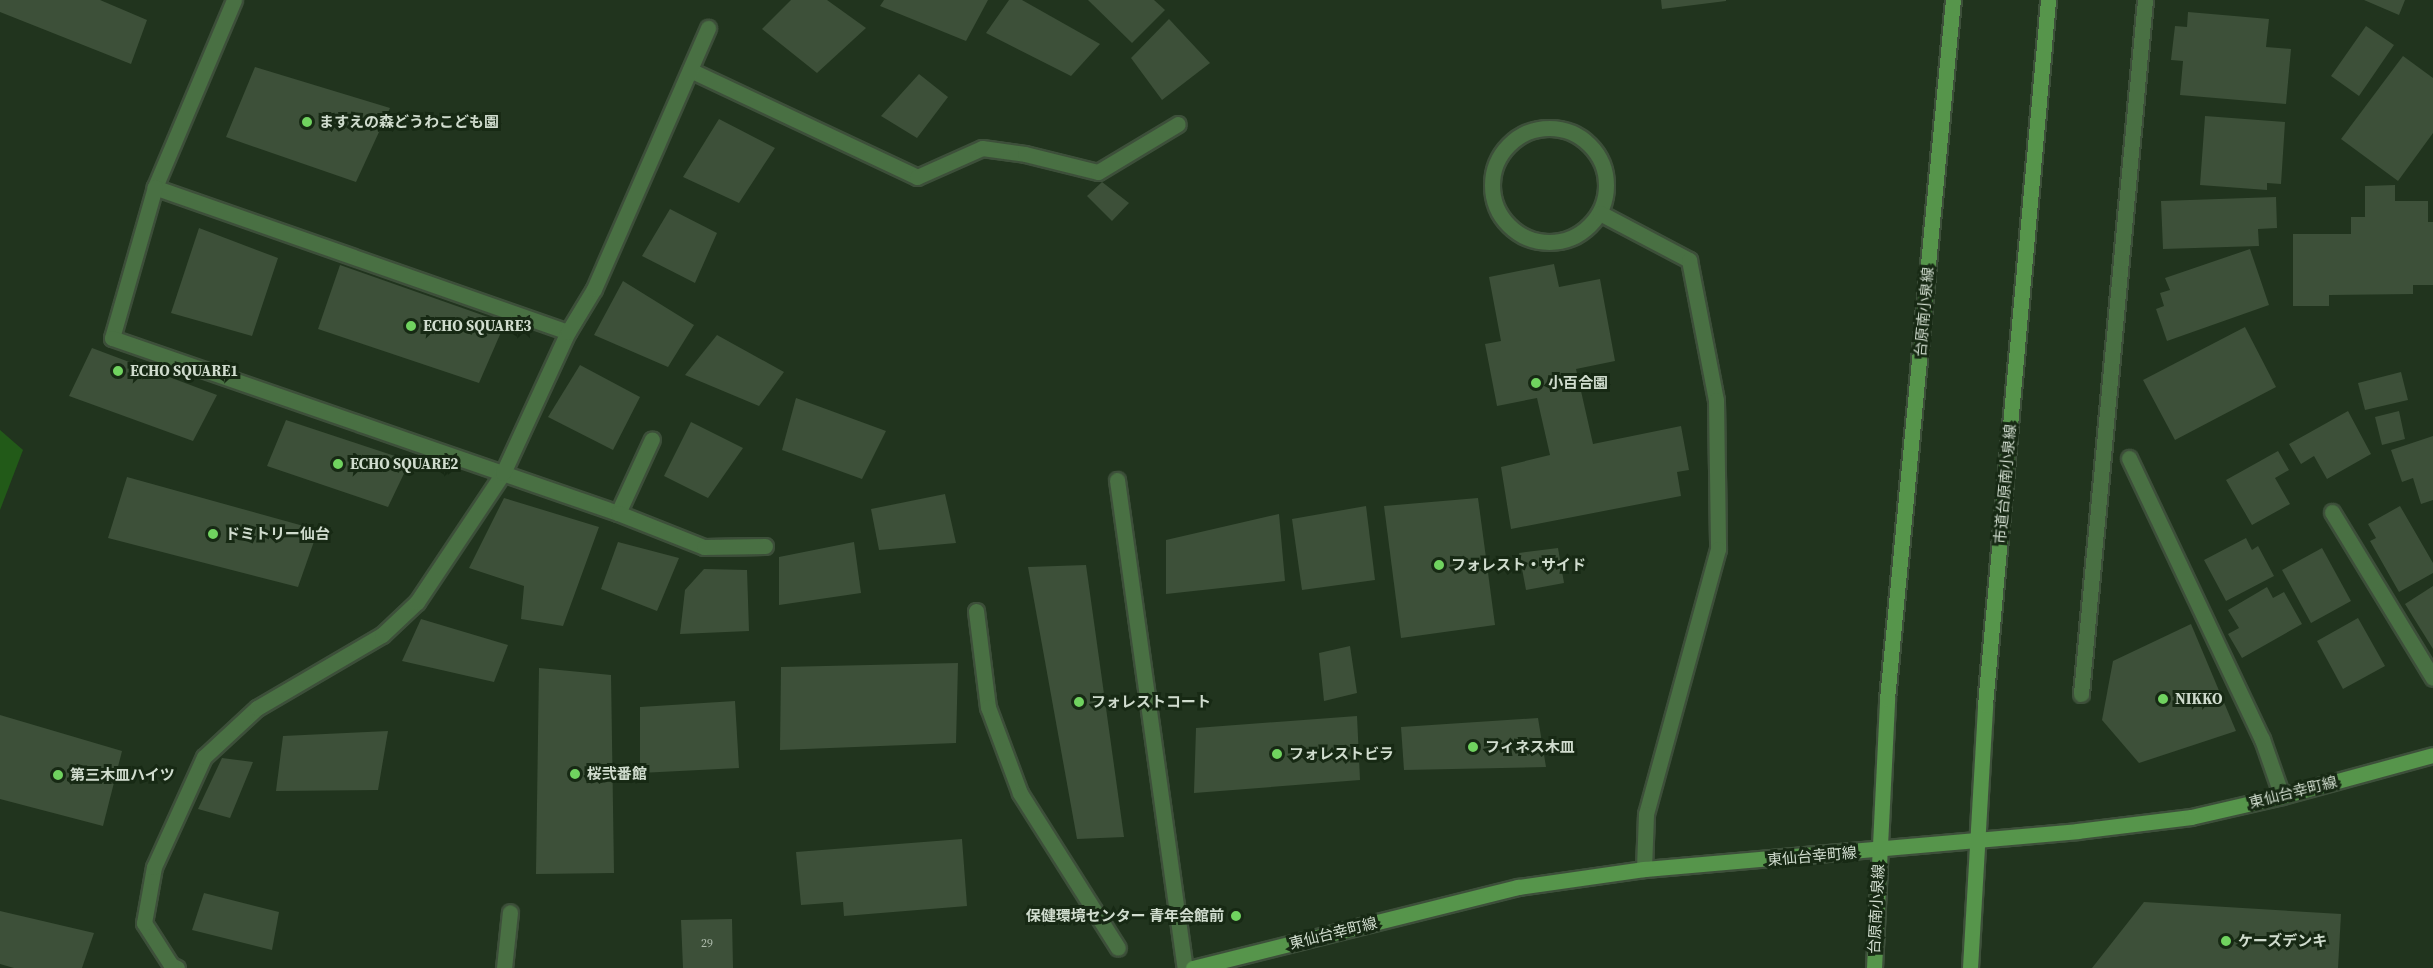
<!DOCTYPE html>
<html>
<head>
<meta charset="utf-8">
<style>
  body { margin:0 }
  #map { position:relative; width:2433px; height:968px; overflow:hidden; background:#21341e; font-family:"Source Serif 4","Noto Sans JP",serif }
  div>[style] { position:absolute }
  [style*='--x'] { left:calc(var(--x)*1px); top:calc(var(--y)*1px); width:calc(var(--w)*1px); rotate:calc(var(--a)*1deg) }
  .green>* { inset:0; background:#225a18 }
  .building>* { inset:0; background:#3d5039 }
  .roads { filter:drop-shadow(2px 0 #3d4f3a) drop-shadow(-2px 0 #3d4f3a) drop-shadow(0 2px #3d4f3a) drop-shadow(0 -2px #3d4f3a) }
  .lane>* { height:15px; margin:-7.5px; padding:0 7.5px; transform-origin:7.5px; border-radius:7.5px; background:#497043 }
  .lane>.ring { margin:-7.5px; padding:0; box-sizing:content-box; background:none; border:15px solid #497043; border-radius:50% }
  .street>* { height:15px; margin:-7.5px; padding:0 7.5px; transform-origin:7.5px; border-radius:7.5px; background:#497043 }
  .secondary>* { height:15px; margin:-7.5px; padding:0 7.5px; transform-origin:7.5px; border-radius:7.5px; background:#56954b }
  .dots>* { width:16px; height:16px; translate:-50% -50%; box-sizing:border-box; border:3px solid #172914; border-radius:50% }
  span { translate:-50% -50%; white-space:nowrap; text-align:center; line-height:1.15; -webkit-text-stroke:6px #172914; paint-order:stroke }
  .number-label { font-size:12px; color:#abb9a9 }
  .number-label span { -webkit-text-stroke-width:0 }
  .poi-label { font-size:15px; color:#d0dcce; font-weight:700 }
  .left { translate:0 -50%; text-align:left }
  .right { translate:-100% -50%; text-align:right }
  .street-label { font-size:15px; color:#d0dcce }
</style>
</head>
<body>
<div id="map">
  <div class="green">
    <i style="clip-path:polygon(0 430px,23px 450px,0 510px)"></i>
  </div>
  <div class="building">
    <i style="clip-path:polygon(0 0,100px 0,147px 20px,131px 64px,0 12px)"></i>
    <i style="clip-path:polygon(791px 0,827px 0,866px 28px,817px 73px,762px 29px)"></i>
    <i style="clip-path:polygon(884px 0,988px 0,966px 41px,880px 6px)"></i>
    <i style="clip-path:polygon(1009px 0,1022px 0,1100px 44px,1071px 76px,986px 33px)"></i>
    <i style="clip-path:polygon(1088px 0,1154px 0,1165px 10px,1132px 43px)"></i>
    <i style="clip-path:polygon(1661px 0,1726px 0,1726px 1px,1662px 9px)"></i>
    <i style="clip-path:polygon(2364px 0,2405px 0,2399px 15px)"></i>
    <i style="clip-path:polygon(2188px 12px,2269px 19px,2266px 47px,2291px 49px,2286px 104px,2180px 95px,2183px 61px,2171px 60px,2175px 26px,2187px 27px)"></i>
    <i style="clip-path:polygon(1169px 19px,1210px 63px,1162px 100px,1131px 58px)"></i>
    <i style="clip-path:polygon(2366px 26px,2394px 45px,2359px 96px,2331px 76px)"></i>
    <i style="clip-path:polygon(2403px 56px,2433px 78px,2433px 133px,2398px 181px,2341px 139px)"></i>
    <i style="clip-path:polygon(255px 67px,390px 108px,356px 182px,226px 137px)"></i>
    <i style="clip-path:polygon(919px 74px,948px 97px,917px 138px,881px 116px)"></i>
    <i style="clip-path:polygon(2205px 116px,2285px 122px,2281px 184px,2267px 183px,2267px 190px,2200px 185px)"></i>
    <i style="clip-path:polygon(719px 119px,775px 148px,739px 203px,683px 177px)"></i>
    <i style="clip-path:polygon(1102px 182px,1129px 203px,1112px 221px,1087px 196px)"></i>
    <i style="clip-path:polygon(2395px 185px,2395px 201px,2428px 201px,2428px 222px,2433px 222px,2433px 285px,2413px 285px,2413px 294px,2329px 295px,2329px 306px,2293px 306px,2293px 234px,2351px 234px,2351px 217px,2365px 217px,2365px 186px)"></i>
    <i style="clip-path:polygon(2276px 197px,2277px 228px,2258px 229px,2259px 246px,2163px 249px,2161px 201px)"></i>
    <i style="clip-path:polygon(670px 209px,717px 233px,695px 283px,642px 256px)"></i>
    <i style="clip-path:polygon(199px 228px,278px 258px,252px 336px,171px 313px)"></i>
    <i style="clip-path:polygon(2250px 249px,2269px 305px,2167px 341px,2156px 309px,2164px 306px,2160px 293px,2170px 290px,2165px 278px)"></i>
    <i style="clip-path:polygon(1554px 264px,1559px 287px,1600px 279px,1615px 361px,1576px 369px,1593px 444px,1681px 426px,1689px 470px,1677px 472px,1681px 496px,1511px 529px,1501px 467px,1550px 455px,1537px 398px,1497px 406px,1485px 344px,1501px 341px,1489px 277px)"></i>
    <i style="clip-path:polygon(340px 265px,505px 323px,479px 383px,318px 329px)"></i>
    <i style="clip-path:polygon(623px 281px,694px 325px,668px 367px,594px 335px)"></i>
    <i style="clip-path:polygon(2245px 327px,2276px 387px,2175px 440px,2143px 380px)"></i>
    <i style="clip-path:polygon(717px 335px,784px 372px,759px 406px,685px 375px)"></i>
    <i style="clip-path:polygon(92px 348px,217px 395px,193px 441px,69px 396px)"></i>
    <i style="clip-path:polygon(580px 365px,640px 397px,613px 450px,548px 417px)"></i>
    <i style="clip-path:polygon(2401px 372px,2408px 400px,2365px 410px,2358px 383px)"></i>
    <i style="clip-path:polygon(796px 398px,886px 431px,862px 479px,782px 450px)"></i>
    <i style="clip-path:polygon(2348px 411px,2371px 454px,2327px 479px,2314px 456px,2301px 464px,2289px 444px)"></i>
    <i style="clip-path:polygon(2399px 411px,2405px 439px,2382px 445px,2375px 417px)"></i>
    <i style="clip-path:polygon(286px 420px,410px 461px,388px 507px,267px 466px)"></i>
    <i style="clip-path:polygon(691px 422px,743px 448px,708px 498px,664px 476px)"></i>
    <i style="clip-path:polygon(2433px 436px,2433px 500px,2421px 504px,2413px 478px,2402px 482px,2391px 450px)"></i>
    <i style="clip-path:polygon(2278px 451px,2289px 470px,2275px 478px,2290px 504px,2252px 525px,2226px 480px)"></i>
    <i style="clip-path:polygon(127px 477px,318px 530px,298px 587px,108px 538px)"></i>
    <i style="clip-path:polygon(945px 494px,956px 543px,879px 550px,871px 509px)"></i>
    <i style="clip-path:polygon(504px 498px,599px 527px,563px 626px,521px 619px,524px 586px,469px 568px)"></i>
    <i style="clip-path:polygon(1478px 498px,1495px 625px,1401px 638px,1384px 506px)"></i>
    <i style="clip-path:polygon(1366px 506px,1375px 580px,1302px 590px,1292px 519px)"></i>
    <i style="clip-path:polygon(2400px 506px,2433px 563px,2433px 573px,2399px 592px,2370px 541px,2376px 538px,2368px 524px)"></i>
    <i style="clip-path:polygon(1279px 514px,1285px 581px,1166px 594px,1166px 540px)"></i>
    <i style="clip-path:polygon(2246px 538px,2252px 550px,2258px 546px,2274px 576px,2226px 601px,2204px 560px)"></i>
    <i style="clip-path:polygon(618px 542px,679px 558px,657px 611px,601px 589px)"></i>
    <i style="clip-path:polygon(854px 542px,861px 593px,779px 605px,779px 557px)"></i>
    <i style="clip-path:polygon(1558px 548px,1564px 583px,1526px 590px,1519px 553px)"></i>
    <i style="clip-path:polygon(2322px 548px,2351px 601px,2311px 623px,2282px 570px)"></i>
    <i style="clip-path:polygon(1086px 565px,1124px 837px,1077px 839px,1028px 567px)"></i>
    <i style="clip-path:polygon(704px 569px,747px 570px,749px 631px,680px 634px,685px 590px)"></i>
    <i style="clip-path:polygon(2433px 586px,2433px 649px,2405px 604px)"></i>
    <i style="clip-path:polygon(2267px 587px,2273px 598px,2284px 592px,2302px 624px,2242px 658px,2228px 634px,2239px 628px,2228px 610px)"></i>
    <i style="clip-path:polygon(2358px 618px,2385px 666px,2343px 689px,2317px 641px)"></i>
    <i style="clip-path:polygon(421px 619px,508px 645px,494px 682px,402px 661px)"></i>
    <i style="clip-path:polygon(2191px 624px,2236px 731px,2139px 763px,2102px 720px,2113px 661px)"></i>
    <i style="clip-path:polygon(1350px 646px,1357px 693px,1324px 701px,1319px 653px)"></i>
    <i style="clip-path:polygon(958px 663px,956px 743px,780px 750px,781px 667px)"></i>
    <i style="clip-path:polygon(539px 668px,611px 675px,614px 873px,536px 874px)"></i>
    <i style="clip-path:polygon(735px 701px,739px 768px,640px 773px,640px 707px)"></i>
    <i style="clip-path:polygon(0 715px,122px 751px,103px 826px,0 799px)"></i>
    <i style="clip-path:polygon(1357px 716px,1360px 780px,1194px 793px,1196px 728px)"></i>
    <i style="clip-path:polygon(1538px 718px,1546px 767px,1404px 770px,1401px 727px)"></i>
    <i style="clip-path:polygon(388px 731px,378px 790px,276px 791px,283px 736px)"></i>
    <i style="clip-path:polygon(222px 758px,253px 762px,230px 818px,198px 809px)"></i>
    <i style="clip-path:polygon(962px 839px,967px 906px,844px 916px,843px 902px,801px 905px,796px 852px)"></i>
    <i style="clip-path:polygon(204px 893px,279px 912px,272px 950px,192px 930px)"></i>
    <i style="clip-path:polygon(2144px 902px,2341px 914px,2338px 968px,2092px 968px)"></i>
    <i style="clip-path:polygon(0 911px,94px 933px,82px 968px,14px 968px,0 964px)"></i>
    <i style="clip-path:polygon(732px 919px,733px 968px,683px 968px,681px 920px)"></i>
  </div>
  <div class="roads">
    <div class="lane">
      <i style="--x:690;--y:70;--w:251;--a:25.2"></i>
      <i style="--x:917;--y:177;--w:71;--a:-24"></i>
      <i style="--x:982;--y:148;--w:43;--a:7.9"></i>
      <i style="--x:1025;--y:154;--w:75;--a:13.9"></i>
      <i style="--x:1098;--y:172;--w:93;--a:-31"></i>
      <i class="ring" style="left:1492px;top:128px;width:99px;height:99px"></i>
      <i style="--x:155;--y:187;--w:203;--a:-67.1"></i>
      <i style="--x:1600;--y:213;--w:101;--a:27.8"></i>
      <i style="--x:1689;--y:260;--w:143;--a:79.1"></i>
      <i style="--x:1716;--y:400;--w:149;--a:89.2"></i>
      <i style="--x:1718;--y:549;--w:275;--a:105.2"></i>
      <i style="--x:1646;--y:814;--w:55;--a:92.1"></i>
      <i style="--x:568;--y:332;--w:438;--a:-160.7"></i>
      <i style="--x:155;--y:187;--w:157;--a:105.9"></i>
      <i style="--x:112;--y:338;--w:535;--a:19.08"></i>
      <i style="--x:618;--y:513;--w:81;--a:-65.3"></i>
      <i style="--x:2129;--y:458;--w:311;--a:64.7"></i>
      <i style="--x:2262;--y:739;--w:60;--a:70.7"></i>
      <i style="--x:1117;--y:480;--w:493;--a:82.1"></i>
      <i style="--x:2332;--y:512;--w:194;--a:58.7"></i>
      <i style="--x:618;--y:513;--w:92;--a:21.6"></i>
      <i style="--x:704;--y:547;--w:61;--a:-0.9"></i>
      <i style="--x:976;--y:611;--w:97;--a:82.9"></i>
      <i style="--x:988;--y:707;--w:92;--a:69.6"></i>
      <i style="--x:1020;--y:793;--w:183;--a:57.7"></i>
      <i style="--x:177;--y:968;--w:7;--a:-153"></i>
      <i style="--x:171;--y:965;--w:50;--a:-122.7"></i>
      <i style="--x:144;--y:923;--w:57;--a:-79.9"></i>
      <i style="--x:154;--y:867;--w:121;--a:-65.6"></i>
      <i style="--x:204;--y:757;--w:72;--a:-42.8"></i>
      <i style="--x:257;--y:708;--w:145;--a:-30.3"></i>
      <i style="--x:382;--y:635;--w:48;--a:-43.3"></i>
      <i style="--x:417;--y:602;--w:155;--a:-56.3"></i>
      <i style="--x:503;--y:473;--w:155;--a:-65.3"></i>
      <i style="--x:568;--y:332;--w:50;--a:-58.8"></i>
      <i style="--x:594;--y:289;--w:285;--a:-66.4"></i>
    </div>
    <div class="street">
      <i style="--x:2081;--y:694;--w:697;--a:-84.73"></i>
      <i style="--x:504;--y:968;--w:56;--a:-83.9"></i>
    </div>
    <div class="secondary">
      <i style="--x:1193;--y:968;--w:335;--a:-14"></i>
      <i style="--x:1518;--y:887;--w:127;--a:-8.1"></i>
      <i style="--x:1644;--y:869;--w:435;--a:-5"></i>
      <i style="--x:2077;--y:831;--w:115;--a:-7"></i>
      <i style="--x:2191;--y:817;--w:93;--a:-13"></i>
      <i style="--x:2282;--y:796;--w:156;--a:-15.2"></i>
      <i style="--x:1874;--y:968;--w:269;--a:-87.2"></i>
      <i style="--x:1887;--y:699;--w:702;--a:-84.61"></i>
      <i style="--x:1970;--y:968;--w:263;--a:-86.7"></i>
      <i style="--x:1985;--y:705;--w:708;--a:-84.89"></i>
    </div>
  </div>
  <div class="dots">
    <i style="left:307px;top:122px;background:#70d35f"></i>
    <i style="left:411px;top:326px;background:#70d35f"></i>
    <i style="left:118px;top:371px;background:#70d35f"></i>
    <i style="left:1536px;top:383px;background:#70d35f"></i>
    <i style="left:338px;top:464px;background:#70d35f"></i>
    <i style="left:213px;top:534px;background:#70d35f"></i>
    <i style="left:1439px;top:565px;background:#70d35f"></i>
    <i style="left:2163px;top:699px;background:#70d35f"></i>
    <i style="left:1079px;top:702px;background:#70d35f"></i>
    <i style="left:1473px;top:747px;background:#70d35f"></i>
    <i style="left:1277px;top:754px;background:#70d35f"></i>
    <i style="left:575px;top:774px;background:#70d35f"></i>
    <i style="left:58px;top:775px;background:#70d35f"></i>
    <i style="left:1236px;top:916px;background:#70d35f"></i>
    <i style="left:2226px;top:941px;background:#70d35f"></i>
  </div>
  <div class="number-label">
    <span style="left:707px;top:944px">29</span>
  </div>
  <div class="poi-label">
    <span class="left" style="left:319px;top:122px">ますえの森どうわこども園</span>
    <span class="left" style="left:423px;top:326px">ECHO SQUARE3</span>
    <span class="left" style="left:130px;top:371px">ECHO SQUARE1</span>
    <span class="left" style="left:1548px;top:383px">小百合園</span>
    <span class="left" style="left:350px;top:464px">ECHO SQUARE2</span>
    <span class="left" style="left:225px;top:534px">ドミトリー仙台</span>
    <span class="left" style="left:1451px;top:565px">フォレスト・サイド</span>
    <span class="left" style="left:2175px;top:699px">NIKKO</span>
    <span class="left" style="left:1091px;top:702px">フォレストコート</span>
    <span class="left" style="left:1485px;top:747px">フィネス木皿</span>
    <span class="left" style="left:1289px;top:754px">フォレストビラ</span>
    <span class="left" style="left:587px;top:774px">桜弐番館</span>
    <span class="left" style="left:70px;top:775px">第三木皿ハイツ</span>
    <span class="right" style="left:1224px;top:916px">保健環境センター 青年会館前</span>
    <span class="left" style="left:2238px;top:941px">ケーズデンキ</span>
  </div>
  <div class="street-label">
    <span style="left:1924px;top:312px;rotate:-85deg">台原南小泉線</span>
    <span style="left:2005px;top:484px;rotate:-85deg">市道台原南小泉線</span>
    <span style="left:2293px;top:792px;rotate:-14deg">東仙台幸町線</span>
    <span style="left:1812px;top:856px;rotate:-5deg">東仙台幸町線</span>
    <span style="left:1876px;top:909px;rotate:-87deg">台原南小泉線</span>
    <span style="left:1333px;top:933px;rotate:-14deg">東仙台幸町線</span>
  </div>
</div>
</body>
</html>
